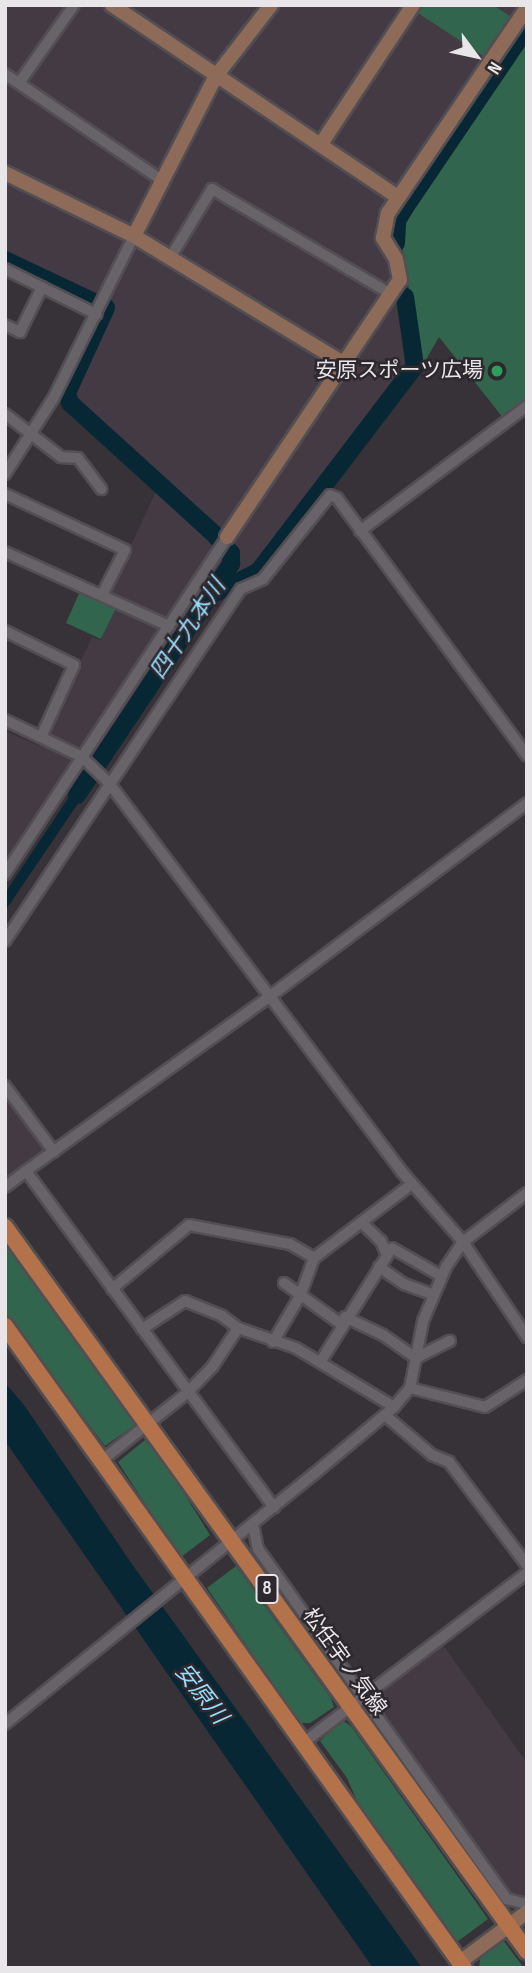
<!DOCTYPE html>
<html>
<head>
<meta charset="utf-8">
<style>
  body { margin:0 }
  #map { position:relative; width:532px; height:1973px; overflow:hidden; background:#363237; font-family:"Sofia Sans Condensed","Noto Sans JP",sans-serif }
  div>[style] { position:absolute }
  [style*='--x'] { left:calc(var(--x)*1px); top:calc(var(--y)*1px); width:calc(var(--w)*1px); rotate:calc(var(--a)*1deg) }
  .built>* { inset:0; background:#433a44 }
  .green>* { inset:0; background:#31654d }
  .water>* { inset:0; background:#072734 }
  .river>* { height:18px; margin:-9px; padding:0 9px; transform-origin:9px; border-radius:9px; background:#072734 }
  .roads { filter:drop-shadow(2px 0 #524e53) drop-shadow(-2px 0 #524e53) drop-shadow(0 2px #524e53) drop-shadow(0 -2px #524e53) }
  .street>* { height:10px; margin:-5px; padding:0 5px; transform-origin:5px; border-radius:5px; background:#686369 }
  .secondary>* { height:14px; margin:-7px; padding:0 7px; transform-origin:7px; border-radius:7px; background:#8e6a59 }
  .primary>* { height:16px; margin:-8px; padding:0 8px; transform-origin:8px; border-radius:8px; background:#b3724a }
  .dots>* { width:19px; height:19px; translate:-50% -50%; box-sizing:border-box; border:4px solid #2c282d; border-radius:50% }
  span { translate:-50% -50%; white-space:nowrap; text-align:center; line-height:1.15; -webkit-text-stroke:5px #2c282d; paint-order:stroke }
  .shield-label span { padding:2px 5px; background:#2c282d; border:2px solid; border-radius:5px; -webkit-text-stroke-width:0 }
  .shield-label { font-size:19px; color:#e9e6e9; font-weight:700 }
  .poi-label { font-size:21px; color:#e9e6e9 }
  .right { translate:-100% -50%; text-align:right }
  .street-label { font-size:21px; color:#e9e6e9 }
  .water-label { font-size:23px; color:#97dbfb; font-style:italic }
  .frame { position:absolute; inset:0; border:7px solid #e9e6e9; pointer-events:none }
  .north { position:absolute; left:441px; top:21px; width:70px; height:70px; -webkit-text-stroke:5px #2c282d; paint-order:stroke; rotate:123deg; font-size:19px; font-weight:700; line-height:28px; text-align:center; color:#e9e6e9 }
  .north::after { content:''; display:block; margin:auto; width:24px; height:32px; background:#e9e6e9; clip-path:polygon(50% 0,100% 100%,50% 72%,0 100%) }
</style>
</head>
<body>
<div id="map">
  <div class="built">
    <i style="clip-path:polygon(5px 5px,524px 5px,389px 206px,390px 258px,405px 364px,256px 568px,172px 613px,5px 866px,5px 731px,40px 746px,92px 637px,101px 640px,118px 601px,109px 593px,156px 491px,64px 402px,65px 390px,99px 317px,5px 271px)"></i>
    <i style="clip-path:polygon(5px 1093px,45px 1145px,44px 1152px,5px 1181px)"></i>
    <i style="clip-path:polygon(443px 1645px,527px 1763px,527px 1899px,510px 1895px,370px 1700px)"></i>
  </div>
  <div class="green">
    <i style="clip-path:polygon(419px 5px,493px 5px,514px 19px,486px 58px,415px 11px)"></i>
    <i style="clip-path:polygon(527px 36px,527px 402px,504px 419px,439px 337px,421px 368px,400px 232px,400px 224px)"></i>
    <i style="clip-path:polygon(80px 591px,116px 608px,101px 639px,66px 623px)"></i>
    <i style="clip-path:polygon(5px 1238px,135px 1425px,105px 1446px,5px 1314px)"></i>
    <i style="clip-path:polygon(145px 1440px,165px 1463px,210px 1535px,180px 1558px,118px 1462px)"></i>
    <i style="clip-path:polygon(236px 1566px,331px 1698px,334px 1707px,310px 1723px,300px 1723px,207px 1588px)"></i>
    <i style="clip-path:polygon(342px 1720px,351px 1726px,488px 1919px,457px 1942px,364px 1817px,347px 1778px,320px 1741px)"></i>
    <i style="clip-path:polygon(503px 1940px,524px 1968px,479px 1968px,480px 1959px)"></i>
  </div>
  <div class="water">
    <i style="clip-path:polygon(87px 770px,94px 780px,5px 911px,5px 893px)"></i>
    <i style="clip-path:polygon(5px 1383px,24px 1405px,134px 1567px,422px 1968px,373px 1968px,5px 1441px)"></i>
  </div>
  <div class="river">
    <i style="--x:396;--y:243;--w:22;--a:-87"></i>
    <i style="--x:397;--y:221;--w:14;--a:-60"></i>
    <i style="--x:404;--y:209;--w:220;--a:-55.9"></i>
    <i style="--x:5;--y:260;--w:98;--a:25.3"></i>
    <i style="--x:211;--y:595;--w:52;--a:-26.1"></i>
    <i style="--x:258;--y:572;--w:259;--a:-52.7"></i>
    <i style="--x:415;--y:366;--w:70;--a:-98.2"></i>
    <i style="--x:77;--y:795;--w:278;--a:-56.3"></i>
    <i style="--x:231;--y:564;--w:11;--a:-90"></i>
    <i style="--x:231;--y:553;--w:27;--a:-132"></i>
    <i style="--x:213;--y:533;--w:193;--a:-137.7"></i>
    <i style="--x:70;--y:403;--w:10;--a:-107"></i>
    <i style="--x:67;--y:393;--w:94;--a:-65.4"></i>
  </div>
  <div class="roads">
    <div class="street">
      <i style="--x:5;--y:74;--w:191;--a:34.1"></i>
      <i style="--x:19;--y:83;--w:95;--a:-54.8"></i>
      <i style="--x:170;--y:258;--w:81;--a:-58.7"></i>
      <i style="--x:212;--y:189;--w:208;--a:30.4"></i>
      <i style="--x:5;--y:269;--w:102;--a:26.3"></i>
      <i style="--x:5;--y:325;--w:17;--a:25"></i>
      <i style="--x:20;--y:332;--w:50;--a:-63.9"></i>
      <i style="--x:5;--y:414;--w:71;--a:37.5"></i>
      <i style="--x:61;--y:457;--w:17;--a:3"></i>
      <i style="--x:78;--y:458;--w:39;--a:53"></i>
      <i style="--x:5;--y:474;--w:91;--a:-57.5"></i>
      <i style="--x:54;--y:397;--w:180;--a:-63.6"></i>
      <i style="--x:5;--y:494;--w:132;--a:25"></i>
      <i style="--x:125;--y:550;--w:51;--a:117.1"></i>
      <i style="--x:360;--y:531;--w:209;--a:-36.8"></i>
      <i style="--x:5;--y:552;--w:180;--a:24.3"></i>
      <i style="--x:5;--y:631;--w:77;--a:26.2"></i>
      <i style="--x:74;--y:665;--w:79;--a:114.6"></i>
      <i style="--x:5;--y:720;--w:85;--a:25.7"></i>
      <i style="--x:82;--y:757;--w:37;--a:44"></i>
      <i style="--x:109;--y:783;--w:487;--a:53"></i>
      <i style="--x:402;--y:1172;--w:93;--a:48.9"></i>
      <i style="--x:463;--y:1242;--w:115;--a:56"></i>
      <i style="--x:5;--y:874;--w:404;--a:-56.6"></i>
      <i style="--x:5;--y:941;--w:424;--a:-56.2"></i>
      <i style="--x:241;--y:589;--w:24;--a:-24"></i>
      <i style="--x:263;--y:579;--w:107;--a:-51.4"></i>
      <i style="--x:330;--y:495;--w:8;--a:23"></i>
      <i style="--x:337;--y:498;--w:320;--a:53.6"></i>
      <i style="--x:5;--y:1086;--w:82;--a:53.4"></i>
      <i style="--x:26;--y:1171;--w:299;--a:-35.6"></i>
      <i style="--x:269;--y:997;--w:323;--a:-36.9"></i>
      <i style="--x:5;--y:1187;--w:26;--a:-37"></i>
      <i style="--x:26;--y:1171;--w:418;--a:53.6"></i>
      <i style="--x:361;--y:1222;--w:28;--a:44"></i>
      <i style="--x:381;--y:1241;--w:15;--a:67"></i>
      <i style="--x:379;--y:1267;--w:30;--a:34"></i>
      <i style="--x:404;--y:1284;--w:30;--a:20"></i>
      <i style="--x:284;--y:1283;--w:70;--a:35.7"></i>
      <i style="--x:112;--y:1289;--w:100;--a:-39.7"></i>
      <i style="--x:189;--y:1225;--w:103;--a:10.7"></i>
      <i style="--x:290;--y:1244;--w:28;--a:30"></i>
      <i style="--x:314;--y:1258;--w:123;--a:-37.1"></i>
      <i style="--x:345;--y:1317;--w:42;--a:25.3"></i>
      <i style="--x:383;--y:1335;--w:40;--a:34.9"></i>
      <i style="--x:416;--y:1358;--w:38;--a:-27"></i>
      <i style="--x:142;--y:1329;--w:51;--a:-33.1"></i>
      <i style="--x:185;--y:1301;--w:40;--a:22"></i>
      <i style="--x:222;--y:1316;--w:20;--a:37"></i>
      <i style="--x:273;--y:1342;--w:53;--a:-59.6"></i>
      <i style="--x:300;--y:1296;--w:40;--a:-69.8"></i>
      <i style="--x:321;--y:1361;--w:133;--a:-57.9"></i>
      <i style="--x:392;--y:1248;--w:56;--a:29.7"></i>
      <i style="--x:410;--y:1388;--w:68;--a:-79"></i>
      <i style="--x:423;--y:1321;--w:59;--a:-66.9"></i>
      <i style="--x:446;--y:1267;--w:30;--a:-56"></i>
      <i style="--x:463;--y:1242;--w:81;--a:-37.4"></i>
      <i style="--x:385;--y:1415;--w:62;--a:40.4"></i>
      <i style="--x:432;--y:1455;--w:18;--a:22"></i>
      <i style="--x:449;--y:1462;--w:129;--a:52.9"></i>
      <i style="--x:101;--y:1461;--w:111;--a:-38.4"></i>
      <i style="--x:188;--y:1392;--w:36;--a:-46"></i>
      <i style="--x:213;--y:1366;--w:45;--a:-56.7"></i>
      <i style="--x:238;--y:1328;--w:61;--a:19"></i>
      <i style="--x:296;--y:1348;--w:114;--a:31"></i>
      <i style="--x:253;--y:1524;--w:25;--a:79"></i>
      <i style="--x:258;--y:1549;--w:430;--a:54.6"></i>
      <i style="--x:507;--y:1899;--w:21;--a:14"></i>
      <i style="--x:5;--y:1724;--w:397;--a:-39"></i>
      <i style="--x:314;--y:1474;--w:104;--a:-39.9"></i>
      <i style="--x:394;--y:1407;--w:25;--a:-50"></i>
      <i style="--x:410;--y:1388;--w:77;--a:14.2"></i>
      <i style="--x:485;--y:1407;--w:50;--a:-32.7"></i>
      <i style="--x:303;--y:1743;--w:281;--a:-37.2"></i>
    </div>
    <div class="secondary">
      <i style="--x:112;--y:5;--w:344;--a:33.9"></i>
      <i style="--x:321;--y:144;--w:167;--a:-56.5"></i>
      <i style="--x:5;--y:173;--w:144;--a:26"></i>
      <i style="--x:134;--y:236;--w:245;--a:31.3"></i>
      <i style="--x:134;--y:236;--w:180;--a:-62.9"></i>
      <i style="--x:216;--y:76;--w:90;--a:-52.2"></i>
      <i style="--x:227;--y:537;--w:310;--a:-56.1"></i>
      <i style="--x:400;--y:280;--w:21;--a:-101"></i>
      <i style="--x:396;--y:259;--w:25;--a:-122"></i>
      <i style="--x:383;--y:238;--w:25;--a:-79"></i>
      <i style="--x:388;--y:213;--w:248;--a:-55.9"></i>
      <i style="--x:460;--y:1962;--w:84;--a:-36.7"></i>
    </div>
    <div class="primary">
      <i style="--x:5;--y:1227;--w:893;--a:54.21"></i>
      <i style="--x:5;--y:1326;--w:789;--a:54.44"></i>
    </div>
  </div>
  <div class="dots">
    <i style="left:497px;top:371px;background:#2e9e5b"></i>
  </div>
  <div class="shield-label">
    <span style="left:267px;top:1589px">8</span>
  </div>
  <div class="poi-label">
    <span class="right" style="left:483px;top:371px">安原スポーツ広場</span>
  </div>
  <div class="street-label">
    <span style="left:344px;top:1662px;rotate:54deg">松任宇ノ気線</span>
  </div>
  <div class="water-label">
    <span style="left:188px;top:629px;rotate:-56deg">四十九本川</span>
    <span style="left:201px;top:1694px;rotate:52deg">安原川</span>
  </div>
  <div class="frame"></div>
  <div class="north">N</div>
</div>
</body>
</html>
